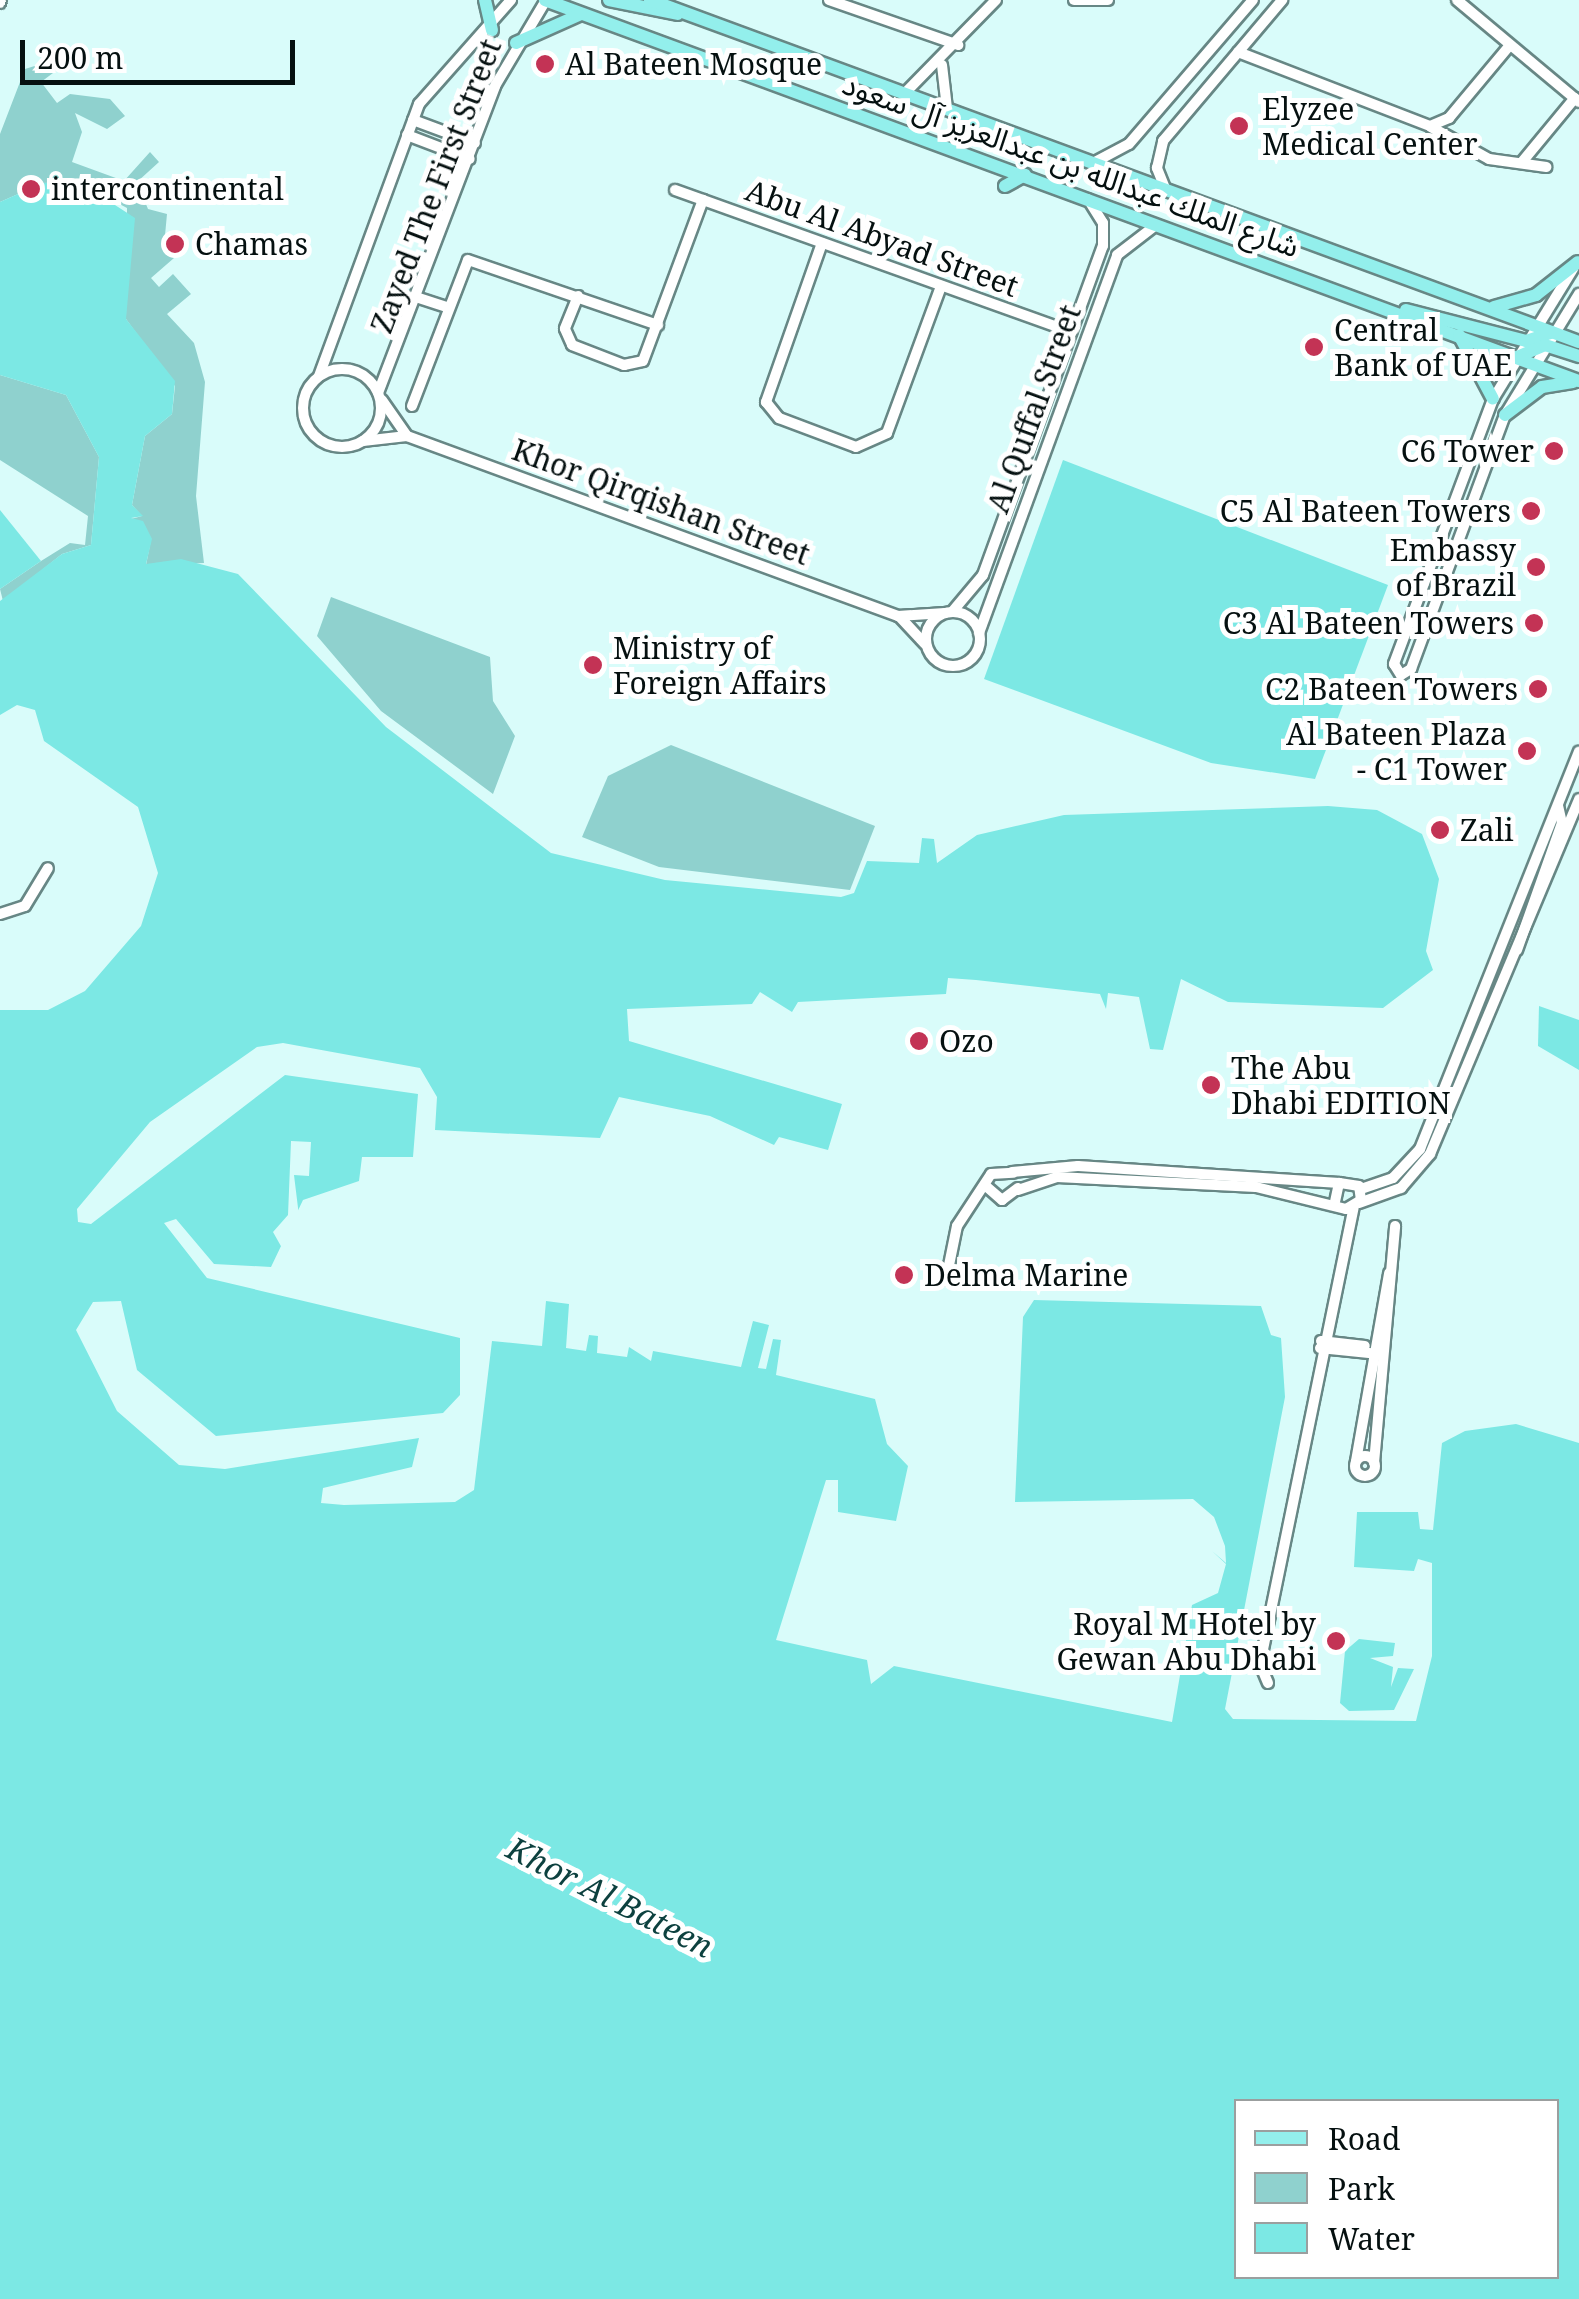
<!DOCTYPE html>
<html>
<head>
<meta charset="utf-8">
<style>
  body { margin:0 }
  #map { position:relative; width:1579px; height:2299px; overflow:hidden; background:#d9fcfa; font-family:"Noto Serif","Noto Sans Arabic",serif }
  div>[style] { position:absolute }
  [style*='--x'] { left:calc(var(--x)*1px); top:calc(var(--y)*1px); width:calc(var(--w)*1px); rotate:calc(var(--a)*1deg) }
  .green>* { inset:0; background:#8fd1ce }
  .water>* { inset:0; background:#7ce8e4 }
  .pier>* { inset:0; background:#d9fcfa }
  .roads { filter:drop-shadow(2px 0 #678785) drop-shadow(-2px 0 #678785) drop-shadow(0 2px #678785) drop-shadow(0 -2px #678785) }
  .minor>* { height:10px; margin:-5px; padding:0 5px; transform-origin:5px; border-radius:5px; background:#fff }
  .minor>.ring { margin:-5px; padding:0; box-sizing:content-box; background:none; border:10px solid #fff; border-radius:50% }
  .major>* { height:12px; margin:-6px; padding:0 6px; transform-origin:6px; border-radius:6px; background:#93efec }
  .dots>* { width:28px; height:28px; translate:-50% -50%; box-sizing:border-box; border:5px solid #fff; border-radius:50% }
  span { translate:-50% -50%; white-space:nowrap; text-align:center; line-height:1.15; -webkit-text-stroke:10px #fff; paint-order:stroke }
  .poi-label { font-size:30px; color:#051010 }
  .left { translate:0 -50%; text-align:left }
  .right { translate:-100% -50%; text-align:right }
  .street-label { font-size:30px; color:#051010 }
  .water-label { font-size:32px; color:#0d413f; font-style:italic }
  .legend { position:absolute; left:1234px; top:2099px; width:325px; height:180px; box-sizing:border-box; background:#fff; border:2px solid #9b9f9f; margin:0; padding:12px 18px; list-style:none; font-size:30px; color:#051010 }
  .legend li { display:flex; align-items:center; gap:20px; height:50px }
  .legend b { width:50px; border:2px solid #9b9f9f }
  .scale { position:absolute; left:20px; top:40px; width:275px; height:45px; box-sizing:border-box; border:5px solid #051010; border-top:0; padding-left:12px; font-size:30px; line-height:35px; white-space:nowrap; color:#051010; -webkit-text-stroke:8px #fff; paint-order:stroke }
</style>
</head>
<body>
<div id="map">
  <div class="green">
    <i style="clip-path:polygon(41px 64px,61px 67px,41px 82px,57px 103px,70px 94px,110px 99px,125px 116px,107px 129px,75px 113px,82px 132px,72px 162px,124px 181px,150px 152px,159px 162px,137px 182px,148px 209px,167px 214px,164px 246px,174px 258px,151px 278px,159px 287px,173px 274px,191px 294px,167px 314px,194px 343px,205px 382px,196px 496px,204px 563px,146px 565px,151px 540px,131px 519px,142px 516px,132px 505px,145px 436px,172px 414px,175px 386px,126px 319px,127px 208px,78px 182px,43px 183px,0 202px,0 134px,25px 69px)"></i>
    <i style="clip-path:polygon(0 375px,66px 395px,99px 457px,91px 545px,62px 554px,3px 601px,0 589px,41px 561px,70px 543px,85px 545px,88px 516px,0 460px)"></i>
    <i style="clip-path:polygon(331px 597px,490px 657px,493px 701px,515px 736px,493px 794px,381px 711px,317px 636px)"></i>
    <i style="clip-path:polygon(671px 745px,875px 826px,850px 890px,659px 867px,582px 837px,608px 776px)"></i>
  </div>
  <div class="water">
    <i style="clip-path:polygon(evenodd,78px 181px,135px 218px,126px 319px,175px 381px,172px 414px,145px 436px,132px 505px,143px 516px,131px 518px,143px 521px,152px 539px,146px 564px,181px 559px,238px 574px,386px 727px,551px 853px,665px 880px,841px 897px,854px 893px,867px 861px,919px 863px,922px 838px,934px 839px,937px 863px,977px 835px,1064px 815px,1328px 806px,1377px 810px,1422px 834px,1439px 879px,1426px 951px,1433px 970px,1383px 1008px,1228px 1002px,1181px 979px,1163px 1050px,1150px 1049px,1139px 997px,1108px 993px,1106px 1009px,1100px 994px,976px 980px,948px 978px,946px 994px,798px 1002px,792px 1012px,760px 992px,752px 1004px,627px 1009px,629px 1041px,842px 1104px,828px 1150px,779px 1137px,774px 1145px,710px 1116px,619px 1097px,600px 1138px,435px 1130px,437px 1097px,420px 1068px,283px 1043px,257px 1047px,150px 1122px,77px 1209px,78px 1222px,91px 1224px,285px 1075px,418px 1094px,413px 1157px,362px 1157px,359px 1181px,303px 1200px,271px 1267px,214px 1264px,176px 1219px,164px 1223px,207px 1278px,460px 1338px,460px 1395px,443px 1413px,216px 1436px,137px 1370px,121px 1301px,93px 1302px,76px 1330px,117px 1411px,179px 1465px,225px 1469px,419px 1438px,412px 1467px,323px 1488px,321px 1503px,344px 1505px,455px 1502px,474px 1490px,492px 1341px,542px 1346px,546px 1301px,569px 1304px,566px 1348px,586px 1351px,589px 1335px,598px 1336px,597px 1353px,627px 1357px,629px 1347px,651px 1361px,653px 1351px,741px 1367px,753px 1321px,769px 1325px,758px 1368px,766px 1369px,773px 1339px,781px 1340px,776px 1375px,875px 1399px,887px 1444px,908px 1466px,896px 1521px,838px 1512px,838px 1480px,826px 1480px,776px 1640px,867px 1660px,871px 1684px,894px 1666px,1172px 1722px,1192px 1605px,1218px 1593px,1226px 1564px,1212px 1551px,1226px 1563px,1225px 1546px,1214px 1517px,1193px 1499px,1015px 1502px,1023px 1317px,1034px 1300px,1261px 1306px,1271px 1335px,1281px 1338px,1285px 1397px,1225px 1709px,1233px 1719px,1416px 1721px,1432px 1656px,1432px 1563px,1418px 1559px,1414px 1571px,1354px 1567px,1357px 1512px,1418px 1512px,1420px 1529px,1433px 1530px,1442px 1443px,1465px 1431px,1516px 1424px,1579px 1443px,1579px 2299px,0 2299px,0 1010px,48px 1010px,85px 991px,141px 926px,158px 873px,138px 807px,44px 741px,35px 710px,17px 705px,0 715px,0 601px,62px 554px,91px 545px,99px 457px,66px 395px,0 375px,0 202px,43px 183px,78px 181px,1236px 2102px,1556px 2102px,1556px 2276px,1236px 2276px,1236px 2102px)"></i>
    <i style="clip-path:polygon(1063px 460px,1388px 585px,1315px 779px,1211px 763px,984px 679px)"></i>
    <i style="clip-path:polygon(0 510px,41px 561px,0 589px)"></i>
    <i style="clip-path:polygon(1539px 1006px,1579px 1020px,1579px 1070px,1538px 1046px)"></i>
    <i style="clip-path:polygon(1359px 1639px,1395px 1643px,1393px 1656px,1370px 1658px,1393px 1667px,1391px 1687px,1398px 1668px,1414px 1669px,1394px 1710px,1349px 1711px,1340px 1703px,1345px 1651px)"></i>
  </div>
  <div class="pier">
    <i style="clip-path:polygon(291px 1141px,311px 1142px,309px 1176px,294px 1175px,299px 1216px,282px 1248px,273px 1232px,288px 1215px)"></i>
  </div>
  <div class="roads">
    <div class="minor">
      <i style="--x:829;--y:0;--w:137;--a:19.2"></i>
      <i style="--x:1074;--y:0;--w:34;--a:0"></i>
      <i style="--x:1457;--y:0;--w:159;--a:39.9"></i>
      <i style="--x:0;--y:3;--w:3;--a:-72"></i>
      <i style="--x:1238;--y:52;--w:206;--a:21.1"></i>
      <i style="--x:1430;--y:126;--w:21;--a:-23"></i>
      <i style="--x:1449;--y:118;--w:95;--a:-50.1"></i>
      <i style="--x:942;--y:65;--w:43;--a:83.4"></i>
      <i style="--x:905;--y:93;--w:130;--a:-45.6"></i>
      <i style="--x:413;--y:120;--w:66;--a:20.4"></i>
      <i style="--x:1431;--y:127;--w:66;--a:28.9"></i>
      <i style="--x:1489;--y:159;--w:58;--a:8"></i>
      <i style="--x:407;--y:135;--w:67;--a:20.9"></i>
      <i style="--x:1095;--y:162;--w:38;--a:-28"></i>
      <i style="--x:1129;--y:144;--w:190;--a:-49.3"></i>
      <i style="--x:1522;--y:162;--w:83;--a:-50.4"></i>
      <i style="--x:1165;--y:188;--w:22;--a:-112"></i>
      <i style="--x:1157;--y:168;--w:28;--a:-77"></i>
      <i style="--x:1163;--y:141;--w:185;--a:-49.8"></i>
      <i style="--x:675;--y:190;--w:421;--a:19.7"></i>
      <i style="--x:822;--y:243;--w:169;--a:109.4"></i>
      <i style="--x:766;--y:402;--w:21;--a:51"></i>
      <i style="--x:779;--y:418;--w:82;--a:20.6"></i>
      <i style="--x:856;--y:447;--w:34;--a:-24"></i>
      <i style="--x:887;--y:433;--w:157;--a:-69.8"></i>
      <i style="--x:1573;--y:269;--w:153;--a:121.6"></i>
      <i style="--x:1493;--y:399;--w:283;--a:110.5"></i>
      <i style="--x:1394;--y:664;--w:13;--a:58"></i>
      <i style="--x:1401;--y:675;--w:12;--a:-31"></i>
      <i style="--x:1411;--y:669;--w:271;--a:-69.7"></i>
      <i style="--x:1505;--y:415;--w:142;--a:-58.6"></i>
      <i style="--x:578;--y:296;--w:35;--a:112"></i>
      <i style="--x:565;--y:329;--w:17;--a:66"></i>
      <i style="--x:572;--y:345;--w:56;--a:21"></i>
      <i style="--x:624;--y:365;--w:19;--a:-12"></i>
      <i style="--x:643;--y:361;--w:172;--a:-69.6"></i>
      <i style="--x:419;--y:298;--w:28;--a:18"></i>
      <i class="ring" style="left:303px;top:369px;width:68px;height:68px"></i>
      <i style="--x:319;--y:376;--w:290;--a:-69.8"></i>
      <i style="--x:419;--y:104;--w:139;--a:-48.5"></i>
      <i style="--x:378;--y:393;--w:329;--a:-69.1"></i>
      <i style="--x:495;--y:86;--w:100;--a:-59.3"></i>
      <i style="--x:382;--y:400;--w:44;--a:55.2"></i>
      <i style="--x:412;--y:406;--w:156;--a:-69"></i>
      <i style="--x:468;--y:260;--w:201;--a:18.9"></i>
      <i style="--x:363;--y:441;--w:44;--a:-6.5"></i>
      <i style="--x:407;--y:436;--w:523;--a:20.13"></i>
      <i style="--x:898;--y:616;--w:47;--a:-3.7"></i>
      <i style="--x:952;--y:612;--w:48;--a:-50"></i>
      <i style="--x:983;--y:575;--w:350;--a:-70"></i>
      <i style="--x:1103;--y:246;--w:23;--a:-90"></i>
      <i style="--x:1103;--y:223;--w:28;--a:-122"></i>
      <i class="ring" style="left:926px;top:612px;width:44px;height:44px"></i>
      <i style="--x:899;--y:616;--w:38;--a:47"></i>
      <i style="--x:979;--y:633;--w:402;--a:-69.9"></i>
      <i style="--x:1117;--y:255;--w:49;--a:-37.6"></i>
      <i style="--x:0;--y:914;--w:26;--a:-18"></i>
      <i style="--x:25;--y:906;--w:44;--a:-58.8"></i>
      <i style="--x:1517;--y:950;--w:135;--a:-70.5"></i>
      <i style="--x:1562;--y:823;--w:17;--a:-103"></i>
      <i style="--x:1012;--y:1172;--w:66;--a:-5.2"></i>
      <i style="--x:1078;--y:1166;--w:262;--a:3.7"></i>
      <i style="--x:987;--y:1187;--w:20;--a:41"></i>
      <i style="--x:1002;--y:1200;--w:20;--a:-37"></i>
      <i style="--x:1361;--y:1189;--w:34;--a:-19"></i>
      <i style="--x:1393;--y:1178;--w:40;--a:-47"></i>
      <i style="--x:1420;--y:1149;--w:428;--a:-68.2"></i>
      <i style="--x:1018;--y:1190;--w:41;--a:-18.4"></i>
      <i style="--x:1057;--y:1177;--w:199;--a:2.9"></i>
      <i style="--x:1256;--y:1187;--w:93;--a:13.7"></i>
      <i style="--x:1346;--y:1209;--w:17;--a:-31"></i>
      <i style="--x:1361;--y:1200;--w:14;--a:-98"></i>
      <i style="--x:1359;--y:1186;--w:20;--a:-171"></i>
      <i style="--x:1339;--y:1183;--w:19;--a:102"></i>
      <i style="--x:1359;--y:1203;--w:45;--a:-19.7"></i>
      <i style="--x:1401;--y:1188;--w:45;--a:-49.5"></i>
      <i style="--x:1430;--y:1154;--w:385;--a:-67.2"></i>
      <i style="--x:946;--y:1280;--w:55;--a:-78.5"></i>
      <i style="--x:957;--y:1226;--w:62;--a:-56.8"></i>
      <i style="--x:991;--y:1174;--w:22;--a:-3"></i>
      <i style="--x:1321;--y:1341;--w:44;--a:6.5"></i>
      <i style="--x:1320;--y:1348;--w:59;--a:5.8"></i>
      <i class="ring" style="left:1355px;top:1456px;width:10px;height:10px"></i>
      <i style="--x:1356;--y:1461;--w:191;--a:-80"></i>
      <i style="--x:1374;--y:1463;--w:238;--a:-84.9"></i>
      <i style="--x:1268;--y:1683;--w:21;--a:-113"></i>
      <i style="--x:1260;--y:1664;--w:466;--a:-78.4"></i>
    </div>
    <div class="major">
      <i style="--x:485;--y:0;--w:31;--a:77"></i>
      <i style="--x:545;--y:0;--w:1102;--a:20.23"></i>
      <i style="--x:609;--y:0;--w:70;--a:11.5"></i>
      <i style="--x:650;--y:0;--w:990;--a:20.21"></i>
      <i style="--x:516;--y:43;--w:71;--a:-24"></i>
      <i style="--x:1005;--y:186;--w:23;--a:-29"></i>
      <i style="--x:1494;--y:307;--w:44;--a:-15.9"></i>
      <i style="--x:1536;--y:295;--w:53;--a:-38.2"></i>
      <i style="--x:1406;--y:310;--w:124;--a:14.5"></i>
      <i style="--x:1526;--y:341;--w:28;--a:-18"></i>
      <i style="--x:1459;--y:335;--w:72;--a:62"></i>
      <i style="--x:1517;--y:357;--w:30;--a:-23"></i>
      <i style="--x:1545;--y:345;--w:36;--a:18"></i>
      <i style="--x:1505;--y:415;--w:46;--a:-37.1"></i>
      <i style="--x:1542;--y:387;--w:31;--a:-9"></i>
    </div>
  </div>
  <div class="dots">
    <i style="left:545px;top:64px;background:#c33355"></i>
    <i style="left:1239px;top:126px;background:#c33355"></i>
    <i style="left:31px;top:189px;background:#c33355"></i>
    <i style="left:175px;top:244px;background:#c33355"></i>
    <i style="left:1314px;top:347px;background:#c33355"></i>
    <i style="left:1554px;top:451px;background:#c33355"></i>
    <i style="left:1531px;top:511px;background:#c33355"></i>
    <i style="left:1536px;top:567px;background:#c33355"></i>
    <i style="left:1534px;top:623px;background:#c33355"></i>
    <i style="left:593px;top:665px;background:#c33355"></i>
    <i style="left:1538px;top:689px;background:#c33355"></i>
    <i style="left:1527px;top:751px;background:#c33355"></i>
    <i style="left:1440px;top:830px;background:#c33355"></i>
    <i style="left:919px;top:1041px;background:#c33355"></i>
    <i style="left:1211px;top:1085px;background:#c33355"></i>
    <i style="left:904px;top:1275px;background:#c33355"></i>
    <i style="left:1336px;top:1641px;background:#c33355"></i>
  </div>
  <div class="poi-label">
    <span class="left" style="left:565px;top:64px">Al Bateen Mosque</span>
    <span class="left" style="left:1262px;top:126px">Elyzee<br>Medical Center</span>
    <span class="left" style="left:51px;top:189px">intercontinental</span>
    <span class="left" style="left:195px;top:244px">Chamas</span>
    <span class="left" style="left:1334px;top:347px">Central<br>Bank of UAE</span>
    <span class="right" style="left:1534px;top:451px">C6 Tower</span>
    <span class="right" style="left:1511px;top:511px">C5 Al Bateen Towers</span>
    <span class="right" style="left:1516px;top:567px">Embassy<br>of Brazil</span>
    <span class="right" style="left:1514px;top:623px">C3 Al Bateen Towers</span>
    <span class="left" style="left:613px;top:665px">Ministry of<br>Foreign Affairs</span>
    <span class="right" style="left:1518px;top:689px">C2 Bateen Towers</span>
    <span class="right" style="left:1507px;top:751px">Al Bateen Plaza<br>- C1 Tower</span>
    <span class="left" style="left:1460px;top:830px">Zali</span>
    <span class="left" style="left:939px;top:1041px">Ozo</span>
    <span class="left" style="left:1231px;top:1085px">The Abu<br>Dhabi EDITION</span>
    <span class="left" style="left:924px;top:1275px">Delma Marine</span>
    <span class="right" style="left:1316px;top:1641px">Royal M Hotel by<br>Gewan Abu Dhabi</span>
  </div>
  <div class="street-label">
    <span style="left:1071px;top:165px;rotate:20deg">شارع الملك عبدالله بن عبدالعزيز آل سعود</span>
    <span style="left:436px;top:186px;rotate:-69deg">Zayed The First Street</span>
    <span style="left:882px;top:238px;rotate:20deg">Abu Al Abyad Street</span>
    <span style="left:1034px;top:409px;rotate:-70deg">Al Quffal Street</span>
    <span style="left:661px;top:502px;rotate:20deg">Khor Qirqishan Street</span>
  </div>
  <div class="water-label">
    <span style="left:610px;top:1897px;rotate:27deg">Khor Al Bateen</span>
  </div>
  <ul class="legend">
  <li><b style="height:12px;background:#93efec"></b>Road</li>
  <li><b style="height:28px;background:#8fd1ce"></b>Park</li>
  <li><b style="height:28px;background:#7ce8e4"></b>Water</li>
  </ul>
  <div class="scale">200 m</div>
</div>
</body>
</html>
